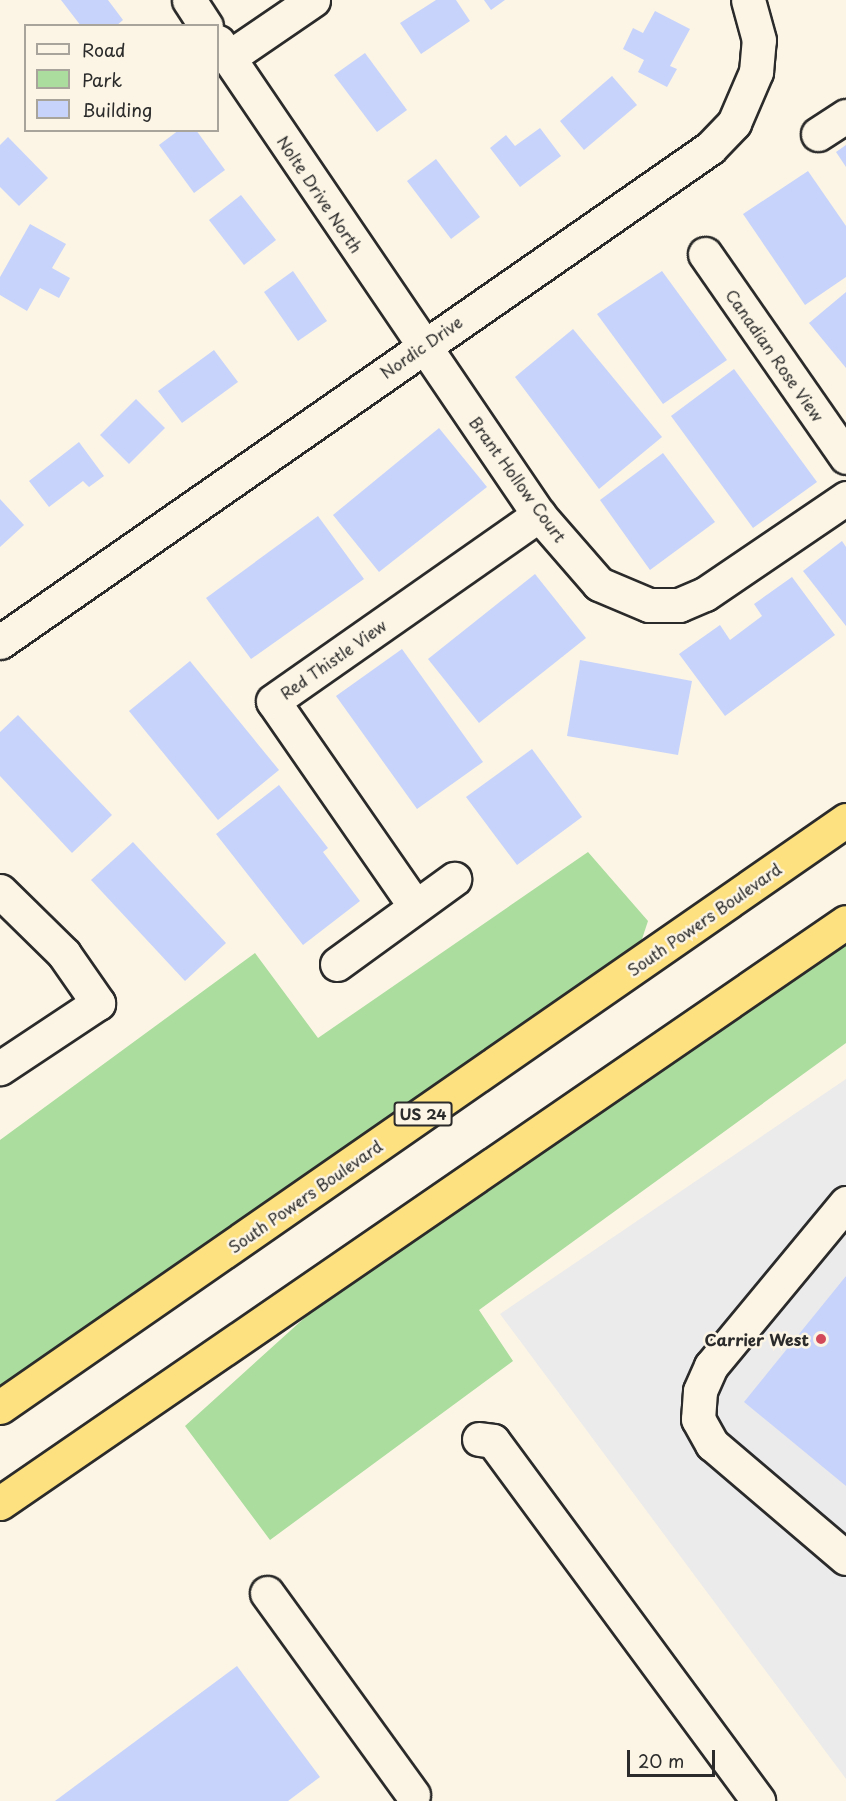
<!DOCTYPE html>
<html>
<head>
<meta charset="utf-8">
<style>
  body { margin:0 }
  #map { position:relative; width:846px; height:1801px; overflow:hidden; background:#fcf5e5; font-family:"Playpen Sans",sans-serif }
  div>[style] { position:absolute }
  [style*='--x'] { left:calc(var(--x)*1px); top:calc(var(--y)*1px); width:calc(var(--w)*1px); rotate:calc(var(--a)*1deg) }
  .built>* { inset:0; background:#ecebeb }
  .green>* { inset:0; background:#aadd9e }
  .building>* { inset:0; background:#c7d3fa }
  .roads { filter:drop-shadow(2px 0 #2b2b2b) drop-shadow(-2px 0 #2b2b2b) drop-shadow(0 2px #2b2b2b) drop-shadow(0 -2px #2b2b2b) }
  .minor>* { height:33px; margin:-16.5px; padding:0 16.5px; transform-origin:16.5px; border-radius:16.5px; background:#fcf5e5 }
  .highway>* { height:33px; margin:-16.5px; padding:0 16.5px; transform-origin:16.5px; border-radius:16.5px; background:#fde080 }
  .dots>* { width:16px; height:16px; translate:-50% -50%; box-sizing:border-box; border:3px solid #fcf5e5; border-radius:50% }
  span { translate:-50% -50%; white-space:nowrap; text-align:center; line-height:1.15; -webkit-text-stroke:5px #fcf5e5; paint-order:stroke }
  .shield-label span { padding:2px 4px; background:#fcf5e5; border:2px solid; border-radius:4px; -webkit-text-stroke-width:0 }
  .shield-label { font-size:15px; color:#2b2b2b; font-weight:700 }
  .street-label { font-size:16px; color:#2b2b2b }
  .poi-label { font-size:16px; color:#2b2b2b; font-weight:700 }
  .right { translate:-100% -50%; text-align:right }
  .legend { position:absolute; left:24px; top:24px; width:195px; height:108px; box-sizing:border-box; background:#fcf5e5; border:2px solid #a8a49b; margin:0; padding:8px 10px; list-style:none; font-size:18px; color:#2b2b2b }
  .legend li { display:flex; align-items:center; gap:12px; height:30px }
  .legend b { width:30px; border:2px solid #a8a49b }
  .scale { position:absolute; left:627px; top:1750px; width:88px; height:27px; box-sizing:border-box; border:3px solid #2b2b2b; border-top:0; padding-left:8px; font-size:18px; line-height:21px; white-space:nowrap; color:#2b2b2b; -webkit-text-stroke:4px #fcf5e5; paint-order:stroke }
</style>
</head>
<body>
<div id="map">
  <div class="built">
    <i style="clip-path:polygon(846px 1079px,846px 1779px,500px 1314px)"></i>
  </div>
  <div class="green">
    <i style="clip-path:polygon(588px 852px,648px 921px,632px 969px,0 1411px,0 1140px,255px 953px,318px 1038px)"></i>
    <i style="clip-path:polygon(846px 922px,846px 1043px,479px 1310px,513px 1361px,270px 1540px,185px 1426px,415px 1218px)"></i>
  </div>
  <div class="building">
    <i style="clip-path:polygon(61px 0,108px 0,123px 20px,116px 26px,81px 26px)"></i>
    <i style="clip-path:polygon(436px 0,456px 0,470px 21px,421px 54px,400px 23px)"></i>
    <i style="clip-path:polygon(484px 0,505px 0,491px 10px)"></i>
    <i style="clip-path:polygon(655px 11px,690px 29px,670px 66px,677px 69px,667px 87px,638px 72px,644px 60px,623px 49px,633px 28px,643px 33px)"></i>
    <i style="clip-path:polygon(365px 53px,407px 110px,377px 132px,334px 75px)"></i>
    <i style="clip-path:polygon(612px 76px,637px 105px,584px 150px,560px 121px)"></i>
    <i style="clip-path:polygon(540px 128px,561px 156px,520px 187px,490px 148px,506px 135px,515px 146px)"></i>
    <i style="clip-path:polygon(179px 130px,196px 130px,225px 170px,194px 193px,159px 145px)"></i>
    <i style="clip-path:polygon(8px 137px,48px 178px,19px 206px,0 187px,0 145px)"></i>
    <i style="clip-path:polygon(846px 145px,846px 167px,836px 152px)"></i>
    <i style="clip-path:polygon(436px 159px,480px 217px,451px 239px,407px 181px)"></i>
    <i style="clip-path:polygon(808px 171px,846px 226px,846px 277px,805px 305px,743px 214px)"></i>
    <i style="clip-path:polygon(241px 195px,276px 240px,244px 265px,209px 220px)"></i>
    <i style="clip-path:polygon(30px 224px,66px 244px,52px 268px,70px 278px,59px 298px,40px 288px,27px 311px,0 295px,0 277px)"></i>
    <i style="clip-path:polygon(293px 271px,327px 321px,298px 341px,264px 292px)"></i>
    <i style="clip-path:polygon(662px 271px,727px 360px,663px 404px,597px 314px)"></i>
    <i style="clip-path:polygon(846px 292px,846px 368px,809px 323px)"></i>
    <i style="clip-path:polygon(573px 329px,662px 437px,599px 489px,515px 377px)"></i>
    <i style="clip-path:polygon(214px 350px,238px 382px,182px 423px,158px 391px)"></i>
    <i style="clip-path:polygon(734px 369px,817px 482px,753px 528px,671px 416px)"></i>
    <i style="clip-path:polygon(136px 399px,165px 428px,129px 464px,100px 435px)"></i>
    <i style="clip-path:polygon(439px 428px,487px 487px,379px 572px,333px 515px)"></i>
    <i style="clip-path:polygon(79px 442px,104px 476px,89px 487px,83px 481px,49px 507px,29px 481px)"></i>
    <i style="clip-path:polygon(663px 453px,715px 522px,650px 570px,600px 500px)"></i>
    <i style="clip-path:polygon(0 499px,24px 525px,0 547px)"></i>
    <i style="clip-path:polygon(318px 516px,364px 579px,251px 659px,206px 598px)"></i>
    <i style="clip-path:polygon(842px 541px,846px 547px,846px 626px,803px 571px)"></i>
    <i style="clip-path:polygon(535px 574px,586px 638px,479px 723px,428px 659px)"></i>
    <i style="clip-path:polygon(792px 577px,835px 635px,725px 716px,679px 654px,720px 625px,730px 640px,762px 616px,754px 604px)"></i>
    <i style="clip-path:polygon(402px 649px,483px 762px,417px 809px,336px 696px)"></i>
    <i style="clip-path:polygon(580px 660px,692px 681px,678px 755px,567px 736px)"></i>
    <i style="clip-path:polygon(190px 661px,279px 770px,218px 820px,129px 711px)"></i>
    <i style="clip-path:polygon(18px 715px,112px 815px,72px 853px,0 776px,0 732px)"></i>
    <i style="clip-path:polygon(532px 749px,582px 817px,517px 865px,466px 797px)"></i>
    <i style="clip-path:polygon(279px 785px,328px 848px,323px 852px,360px 901px,303px 945px,216px 834px)"></i>
    <i style="clip-path:polygon(133px 842px,226px 943px,185px 981px,91px 880px)"></i>
    <i style="clip-path:polygon(846px 1276px,846px 1486px,744px 1402px)"></i>
    <i style="clip-path:polygon(237px 1666px,320px 1777px,288px 1801px,55px 1801px)"></i>
  </div>
  <div class="roads">
    <div class="minor">
      <i style="--x:189;--y:0;--w:31;--a:57"></i>
      <i style="--x:218;--y:42;--w:572;--a:55.84"></i>
      <i style="--x:539;--y:515;--w:91;--a:49"></i>
      <i style="--x:599;--y:584;--w:54;--a:22.8"></i>
      <i style="--x:649;--y:605;--w:30;--a:0"></i>
      <i style="--x:679;--y:605;--w:28;--a:-23"></i>
      <i style="--x:705;--y:594;--w:171;--a:-34.2"></i>
      <i style="--x:228;--y:58;--w:103;--a:-34.3"></i>
      <i style="--x:818;--y:134;--w:33;--a:-33"></i>
      <i style="--x:705;--y:254;--w:247;--a:55.2"></i>
      <i style="--x:0;--y:642;--w:865;--a:-34.83"></i>
      <i style="--x:710;--y:148;--w:35;--a:-46"></i>
      <i style="--x:734;--y:123;--w:56;--a:-66.7"></i>
      <i style="--x:756;--y:72;--w:32;--a:-85"></i>
      <i style="--x:759;--y:40;--w:41;--a:-105.4"></i>
      <i style="--x:0;--y:891;--w:90;--a:44.5"></i>
      <i style="--x:64;--y:954;--w:60;--a:55.2"></i>
      <i style="--x:98;--y:1003;--w:118;--a:146.4"></i>
      <i style="--x:415;--y:906;--w:249;--a:-124.7"></i>
      <i style="--x:273;--y:701;--w:325;--a:-35"></i>
      <i style="--x:337;--y:964;--w:145;--a:-36"></i>
      <i style="--x:846;--y:1203;--w:212;--a:129.6"></i>
      <i style="--x:711;--y:1366;--w:27;--a:114"></i>
      <i style="--x:700;--y:1391;--w:28;--a:94"></i>
      <i style="--x:698;--y:1419;--w:29;--a:61"></i>
      <i style="--x:712;--y:1444;--w:176;--a:40.4"></i>
      <i style="--x:479;--y:1439;--w:14;--a:8"></i>
      <i style="--x:493;--y:1441;--w:447;--a:53.6"></i>
      <i style="--x:267;--y:1593;--w:249;--a:54.1"></i>
    </div>
    <div class="highway">
      <i style="--x:0;--y:1407;--w:1030;--a:-34.75"></i>
      <i style="--x:0;--y:1503;--w:1026;--a:-34.48"></i>
    </div>
  </div>
  <div class="dots">
    <i style="left:821px;top:1339px;background:#d1495b"></i>
  </div>
  <div class="shield-label">
    <span style="left:423px;top:1114px">US 24</span>
  </div>
  <div class="street-label">
    <span style="left:320px;top:194px;rotate:56deg">Nolte Drive North</span>
    <span style="left:421px;top:347px;rotate:-35deg">Nordic Drive</span>
    <span style="left:775px;top:355px;rotate:55deg">Canadian Rose View</span>
    <span style="left:518px;top:479px;rotate:54deg">Brant Hollow Court</span>
    <span style="left:333px;top:659px;rotate:-35deg">Red Thistle View</span>
    <span style="left:704px;top:919px;rotate:-35deg">South Powers Boulevard</span>
    <span style="left:305px;top:1196px;rotate:-35deg">South Powers Boulevard</span>
  </div>
  <div class="poi-label">
    <span class="right" style="left:809px;top:1339px">Carrier West</span>
  </div>
  <ul class="legend">
  <li><b style="height:8px;background:#fcf5e5"></b>Road</li>
  <li><b style="height:16px;background:#aadd9e"></b>Park</li>
  <li><b style="height:16px;background:#c7d3fa"></b>Building</li>
  </ul>
  <div class="scale">20 m</div>
</div>
</body>
</html>
